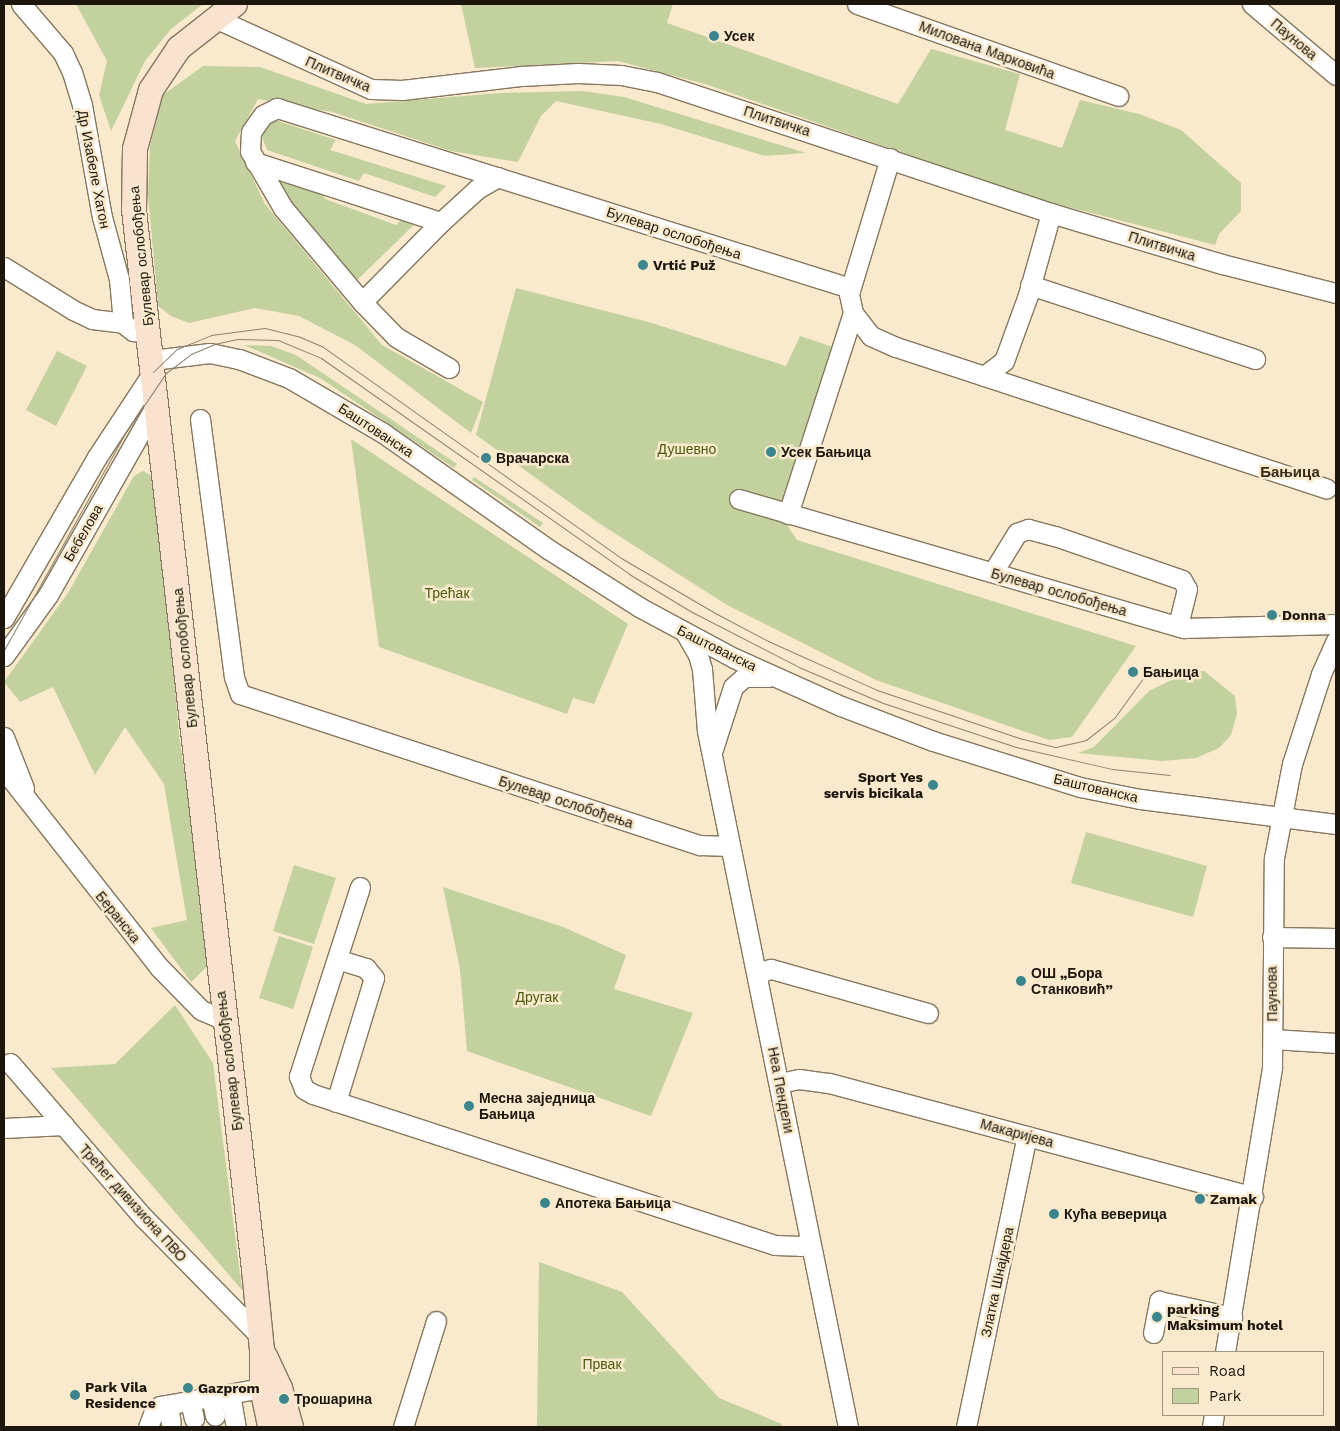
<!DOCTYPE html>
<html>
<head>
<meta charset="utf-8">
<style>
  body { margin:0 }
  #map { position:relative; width:1340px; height:1431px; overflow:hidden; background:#f9e9cd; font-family:"Work Sans",sans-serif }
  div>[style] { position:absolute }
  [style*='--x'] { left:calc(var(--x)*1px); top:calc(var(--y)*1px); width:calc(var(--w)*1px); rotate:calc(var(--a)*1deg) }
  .green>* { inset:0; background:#c2d19e }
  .roads { filter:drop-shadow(1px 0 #85775e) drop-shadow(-1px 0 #85775e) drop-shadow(0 1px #85775e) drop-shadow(0 -1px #85775e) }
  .minor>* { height:19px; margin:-9.5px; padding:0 9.5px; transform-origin:9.5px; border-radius:9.5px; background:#fff }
  .major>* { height:24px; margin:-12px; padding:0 12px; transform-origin:12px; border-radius:12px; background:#fae2d0 }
  .tram>* { height:1px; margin:-0.5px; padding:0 0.5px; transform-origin:0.5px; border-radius:0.5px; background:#8e826f }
  .dots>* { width:14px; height:14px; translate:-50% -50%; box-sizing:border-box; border:2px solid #f9e9cd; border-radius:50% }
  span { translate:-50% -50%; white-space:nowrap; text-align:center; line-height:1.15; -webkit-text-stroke:5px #f9e9cd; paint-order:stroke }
  .poi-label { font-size:14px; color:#1c160c; font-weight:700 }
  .left { translate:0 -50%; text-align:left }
  .right { translate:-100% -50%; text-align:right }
  .street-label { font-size:14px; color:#1c160c }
  .park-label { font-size:14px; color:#4c5c0f }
  .neighbourhood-label { font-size:15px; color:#392d16; font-weight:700 }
  .frame { position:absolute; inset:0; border:5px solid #1c160c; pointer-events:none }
  .legend { position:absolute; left:1162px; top:1351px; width:162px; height:65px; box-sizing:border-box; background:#f9e9cd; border:1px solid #a19580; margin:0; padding:6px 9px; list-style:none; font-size:15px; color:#1c160c }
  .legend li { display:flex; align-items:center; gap:10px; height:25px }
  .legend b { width:25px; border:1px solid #a19580 }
</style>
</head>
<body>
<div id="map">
  <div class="green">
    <i style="clip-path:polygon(76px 4px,203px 4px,171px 29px,145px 61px,111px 131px,99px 95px,107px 61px)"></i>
    <i style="clip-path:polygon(461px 4px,673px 4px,667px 23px,898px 104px,931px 49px,1020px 74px,1005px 130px,1062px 148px,1080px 100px,1139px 114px,1181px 130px,1241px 183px,1241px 211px,1219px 234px,1215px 245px,1030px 197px,705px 84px,618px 61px,475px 68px)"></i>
    <i style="clip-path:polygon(203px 66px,260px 67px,366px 104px,501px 93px,582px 91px,624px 97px,806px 153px,765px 156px,661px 124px,556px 101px,541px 116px,518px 162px,451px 151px,332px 112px,258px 99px,235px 141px,265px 204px,382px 345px,483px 402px,471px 433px,355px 345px,299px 316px,255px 308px,189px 323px,171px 316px,158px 306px,148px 194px,150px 146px,163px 95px)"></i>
    <i style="clip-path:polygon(275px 120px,336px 140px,330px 150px,446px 186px,435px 197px,364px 173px,359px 181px,267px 150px,259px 129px,265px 122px)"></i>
    <i style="clip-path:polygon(264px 170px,317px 185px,325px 199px,396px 225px,405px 216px,419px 220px,355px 282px)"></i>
    <i style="clip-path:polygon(516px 288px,652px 323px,786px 366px,800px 336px,836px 348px,781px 516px,797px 540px,1136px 646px,1072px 737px,1049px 740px,876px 680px,727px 605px,597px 522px,476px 435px)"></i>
    <i style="clip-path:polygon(244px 345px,271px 346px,296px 355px,457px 464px,454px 468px,320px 378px)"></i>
    <i style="clip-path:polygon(57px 351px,87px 366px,56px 426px,26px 410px)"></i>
    <i style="clip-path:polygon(351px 439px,628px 624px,594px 704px,573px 698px,567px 714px,379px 647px)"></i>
    <i style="clip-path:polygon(143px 471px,150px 475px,157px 486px,179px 734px,211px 963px,191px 982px,151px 928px,187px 920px,164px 784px,125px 727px,95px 775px,53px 687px,20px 702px,4px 682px,68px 593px,134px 476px)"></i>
    <i style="clip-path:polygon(474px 477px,543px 523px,540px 527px,472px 480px)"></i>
    <i style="clip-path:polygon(1204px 671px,1235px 696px,1237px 714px,1231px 735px,1219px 748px,1196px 758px,1162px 761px,1078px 753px,1094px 747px,1149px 691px,1188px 672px)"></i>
    <i style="clip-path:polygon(1086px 832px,1207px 866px,1193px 917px,1071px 883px)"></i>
    <i style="clip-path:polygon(294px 865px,336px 878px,314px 944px,273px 931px)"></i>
    <i style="clip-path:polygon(443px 887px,563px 927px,626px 955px,614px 989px,693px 1013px,651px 1116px,467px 1051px,460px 969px)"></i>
    <i style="clip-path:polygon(279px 936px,313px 947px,293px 1009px,259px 998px)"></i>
    <i style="clip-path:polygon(175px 1005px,213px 1063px,242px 1290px,51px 1068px,115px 1064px)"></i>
    <i style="clip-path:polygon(539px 1262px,622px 1292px,719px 1398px,782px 1424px,781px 1427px,537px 1427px)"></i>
  </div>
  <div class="roads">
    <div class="minor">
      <i style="--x:21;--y:4;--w:65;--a:49.4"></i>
      <i style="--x:63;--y:53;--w:21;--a:65"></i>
      <i style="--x:72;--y:72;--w:34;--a:73"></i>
      <i style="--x:82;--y:105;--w:114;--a:79.9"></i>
      <i style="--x:102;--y:217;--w:64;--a:74.7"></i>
      <i style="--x:119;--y:279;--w:44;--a:84.8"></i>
      <i style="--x:123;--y:323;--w:13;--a:39"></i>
      <i style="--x:133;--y:331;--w:15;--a:4"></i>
      <i style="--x:857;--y:4;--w:277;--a:19.4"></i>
      <i style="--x:1252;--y:4;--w:110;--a:40.2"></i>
      <i style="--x:215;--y:18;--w:171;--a:24.5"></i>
      <i style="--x:371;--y:89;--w:31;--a:2"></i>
      <i style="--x:402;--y:90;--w:121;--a:-6.7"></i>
      <i style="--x:522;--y:76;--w:56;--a:-3.1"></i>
      <i style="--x:578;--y:73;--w:43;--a:2.7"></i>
      <i style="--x:621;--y:75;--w:37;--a:11"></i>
      <i style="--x:657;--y:82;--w:415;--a:18.4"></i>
      <i style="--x:1051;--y:213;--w:178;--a:16.6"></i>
      <i style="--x:1222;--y:264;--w:118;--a:14.3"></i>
      <i style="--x:890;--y:158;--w:142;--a:106.8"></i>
      <i style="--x:849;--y:294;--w:19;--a:78"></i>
      <i style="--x:853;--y:313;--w:29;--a:52"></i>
      <i style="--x:871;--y:336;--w:27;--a:24"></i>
      <i style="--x:896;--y:347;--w:453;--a:18.2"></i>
      <i style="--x:255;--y:162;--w:195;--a:17.9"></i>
      <i style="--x:4;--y:267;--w:81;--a:31.9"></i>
      <i style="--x:73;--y:310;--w:21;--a:25"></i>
      <i style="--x:92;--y:319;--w:31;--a:7"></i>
      <i style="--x:1030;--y:285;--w:237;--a:18.2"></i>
      <i style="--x:362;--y:302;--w:112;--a:-45.4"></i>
      <i style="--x:441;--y:222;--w:49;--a:-42.5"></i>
      <i style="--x:477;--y:189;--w:24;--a:-30"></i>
      <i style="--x:152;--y:360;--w:58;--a:-6.9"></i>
      <i style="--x:210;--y:353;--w:30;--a:12"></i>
      <i style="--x:239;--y:359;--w:53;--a:20.8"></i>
      <i style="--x:289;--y:378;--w:109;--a:30.3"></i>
      <i style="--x:383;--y:433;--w:202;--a:35.1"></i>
      <i style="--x:548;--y:549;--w:110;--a:32.4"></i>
      <i style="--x:641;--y:608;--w:106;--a:28.3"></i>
      <i style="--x:734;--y:658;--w:117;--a:24.2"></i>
      <i style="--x:841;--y:706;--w:98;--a:20.8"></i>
      <i style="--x:933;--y:741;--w:154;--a:17.4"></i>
      <i style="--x:1080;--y:787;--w:61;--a:11.3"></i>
      <i style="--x:1140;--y:799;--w:198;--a:7.3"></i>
      <i style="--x:449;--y:368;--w:61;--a:-149.7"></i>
      <i style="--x:396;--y:337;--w:49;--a:-134.2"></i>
      <i style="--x:362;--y:302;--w:123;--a:-130"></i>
      <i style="--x:283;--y:208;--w:66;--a:-120.1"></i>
      <i style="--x:250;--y:151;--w:19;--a:-87"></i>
      <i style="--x:251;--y:132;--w:21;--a:-55"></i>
      <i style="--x:263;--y:115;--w:16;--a:-27"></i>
      <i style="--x:277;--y:108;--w:601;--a:17.44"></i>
      <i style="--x:984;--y:376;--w:25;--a:-37"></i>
      <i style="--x:1004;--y:361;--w:70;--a:-70"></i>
      <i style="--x:1028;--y:295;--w:85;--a:-74.3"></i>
      <i style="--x:200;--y:419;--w:260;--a:82.5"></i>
      <i style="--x:234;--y:677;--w:18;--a:71"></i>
      <i style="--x:240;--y:694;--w:484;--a:18.2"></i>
      <i style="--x:700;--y:845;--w:30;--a:2"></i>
      <i style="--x:739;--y:499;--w:463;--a:16.2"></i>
      <i style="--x:1184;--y:628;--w:152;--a:-1.5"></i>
      <i style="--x:788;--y:514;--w:211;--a:-72.1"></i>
      <i style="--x:993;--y:572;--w:46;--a:-58.4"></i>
      <i style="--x:1017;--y:533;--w:12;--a:-20"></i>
      <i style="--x:1028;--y:529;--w:28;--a:15"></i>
      <i style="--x:1055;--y:536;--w:134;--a:19.1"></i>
      <i style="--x:1182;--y:580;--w:10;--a:61"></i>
      <i style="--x:1187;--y:589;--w:38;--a:104"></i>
      <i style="--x:4;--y:618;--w:186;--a:-60"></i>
      <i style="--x:97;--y:457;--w:102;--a:-56.6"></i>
      <i style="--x:686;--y:634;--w:24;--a:60"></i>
      <i style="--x:698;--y:655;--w:15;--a:74"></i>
      <i style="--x:702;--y:669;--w:62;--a:85.4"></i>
      <i style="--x:707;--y:731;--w:710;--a:78.55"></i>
      <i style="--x:4;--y:656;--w:75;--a:-54.2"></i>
      <i style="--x:48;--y:595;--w:219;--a:-60.4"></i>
      <i style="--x:4;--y:737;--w:55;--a:68.6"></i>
      <i style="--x:713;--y:749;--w:65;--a:-72.1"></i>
      <i style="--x:733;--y:687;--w:15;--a:-42"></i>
      <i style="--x:744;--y:677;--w:25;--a:0"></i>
      <i style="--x:4;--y:770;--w:251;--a:51.8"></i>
      <i style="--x:159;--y:967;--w:60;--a:45.7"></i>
      <i style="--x:201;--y:1010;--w:25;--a:23"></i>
      <i style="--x:360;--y:887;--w:199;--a:107.9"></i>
      <i style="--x:299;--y:1076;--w:14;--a:69"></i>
      <i style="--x:304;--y:1089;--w:10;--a:29"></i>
      <i style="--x:313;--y:1094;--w:486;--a:18.1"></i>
      <i style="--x:775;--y:1245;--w:25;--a:2"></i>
      <i style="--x:800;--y:1246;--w:10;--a:-24"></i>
      <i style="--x:1272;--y:937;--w:64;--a:0.9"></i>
      <i style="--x:757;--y:978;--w:9;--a:-49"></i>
      <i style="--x:763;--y:971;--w:8;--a:-14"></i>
      <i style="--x:771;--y:969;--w:163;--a:15.7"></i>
      <i style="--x:1273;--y:1039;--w:63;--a:3.6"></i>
      <i style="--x:10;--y:1063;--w:205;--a:49.2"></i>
      <i style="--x:144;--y:1218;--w:167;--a:45.5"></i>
      <i style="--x:780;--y:1083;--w:19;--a:-12"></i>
      <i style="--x:799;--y:1079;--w:30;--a:8"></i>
      <i style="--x:829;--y:1083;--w:439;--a:15"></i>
      <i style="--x:336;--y:1102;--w:130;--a:-73"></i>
      <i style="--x:374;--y:978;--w:13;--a:-129"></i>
      <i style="--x:366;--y:968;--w:30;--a:-163"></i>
      <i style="--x:4;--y:1128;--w:60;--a:-2.9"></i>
      <i style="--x:1153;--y:1333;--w:33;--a:-79"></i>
      <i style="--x:1159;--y:1301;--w:75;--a:12.4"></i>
      <i style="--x:1225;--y:1352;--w:289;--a:-80.6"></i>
      <i style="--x:1272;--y:1067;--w:209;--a:-89.5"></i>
      <i style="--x:1274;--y:858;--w:96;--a:-79.2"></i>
      <i style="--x:1292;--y:764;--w:95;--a:-72.1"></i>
      <i style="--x:1321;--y:674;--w:36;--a:-66"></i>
      <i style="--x:230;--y:1394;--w:34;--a:80"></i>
      <i style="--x:211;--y:1397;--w:19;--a:78"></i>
      <i style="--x:190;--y:1401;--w:18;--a:77"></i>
      <i style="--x:168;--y:1405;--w:18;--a:81"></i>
      <i style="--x:148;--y:1427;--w:17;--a:-69"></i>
      <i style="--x:154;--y:1411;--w:8;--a:-40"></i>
      <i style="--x:160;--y:1406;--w:104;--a:-10"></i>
      <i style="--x:403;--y:1427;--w:111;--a:-72.7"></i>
      <i style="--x:966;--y:1427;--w:297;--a:-78.2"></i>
      <i style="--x:1212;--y:1427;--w:12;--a:-81"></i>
    </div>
    <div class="major">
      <i style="--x:235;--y:4;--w:71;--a:141.8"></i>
      <i style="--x:179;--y:48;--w:50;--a:123.7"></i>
      <i style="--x:151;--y:90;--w:61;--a:105.2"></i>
      <i style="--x:135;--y:149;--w:61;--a:90.9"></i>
      <i style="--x:134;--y:210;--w:1067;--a:83.54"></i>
      <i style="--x:254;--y:1270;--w:80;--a:84.3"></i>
      <i style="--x:262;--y:1350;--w:38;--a:90"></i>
      <i style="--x:262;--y:1388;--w:40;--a:78"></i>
      <i style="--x:265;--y:1356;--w:35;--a:65"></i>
      <i style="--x:280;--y:1388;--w:41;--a:74.2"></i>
    </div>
  </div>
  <div class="tram">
    <i style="--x:153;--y:372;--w:33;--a:-44"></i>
    <i style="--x:177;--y:349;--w:37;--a:-22"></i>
    <i style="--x:211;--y:335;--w:54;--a:-7.4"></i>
    <i style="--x:265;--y:328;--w:36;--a:14"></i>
    <i style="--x:300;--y:337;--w:25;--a:23"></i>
    <i style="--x:323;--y:347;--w:365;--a:35.3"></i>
    <i style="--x:621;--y:558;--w:111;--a:30.3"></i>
    <i style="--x:717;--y:614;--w:58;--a:27.9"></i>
    <i style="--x:768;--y:641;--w:120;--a:24.2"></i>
    <i style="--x:877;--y:690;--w:150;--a:18.7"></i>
    <i style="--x:1019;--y:738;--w:38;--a:14"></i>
    <i style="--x:1056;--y:747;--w:31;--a:-13"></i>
    <i style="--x:1086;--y:740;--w:37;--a:-38"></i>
    <i style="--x:1115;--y:717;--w:62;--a:-54.2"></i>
    <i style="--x:4;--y:650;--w:246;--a:-60.8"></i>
    <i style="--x:124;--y:435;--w:75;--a:-55.9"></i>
    <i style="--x:166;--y:373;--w:31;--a:-37"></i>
    <i style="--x:191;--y:354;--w:25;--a:-23"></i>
    <i style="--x:214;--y:344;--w:24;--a:-12"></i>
    <i style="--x:237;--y:339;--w:41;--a:1.4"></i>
    <i style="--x:278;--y:340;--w:47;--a:22.7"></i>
    <i style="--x:321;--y:358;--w:376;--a:35"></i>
    <i style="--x:629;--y:574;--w:71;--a:31.2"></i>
    <i style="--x:690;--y:611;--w:125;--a:27.2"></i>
    <i style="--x:801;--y:668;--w:89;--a:23.1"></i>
    <i style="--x:883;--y:703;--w:140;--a:18.3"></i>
    <i style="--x:1016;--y:747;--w:98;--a:12.9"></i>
    <i style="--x:1112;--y:769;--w:58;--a:5.9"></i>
  </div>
  <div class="dots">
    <i style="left:714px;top:36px;background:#3d858d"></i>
    <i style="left:643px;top:265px;background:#3d858d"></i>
    <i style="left:771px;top:452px;background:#3d858d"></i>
    <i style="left:486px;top:458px;background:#3d858d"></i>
    <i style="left:1272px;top:615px;background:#3d858d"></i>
    <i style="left:1133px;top:672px;background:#3d858d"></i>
    <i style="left:933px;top:785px;background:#3d858d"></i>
    <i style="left:1021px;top:981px;background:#3d858d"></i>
    <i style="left:469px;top:1106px;background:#3d858d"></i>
    <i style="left:1200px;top:1199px;background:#3d858d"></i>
    <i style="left:545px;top:1203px;background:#3d858d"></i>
    <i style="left:1054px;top:1214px;background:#3d858d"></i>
    <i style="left:1157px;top:1317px;background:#3d858d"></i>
    <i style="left:188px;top:1388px;background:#3d858d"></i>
    <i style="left:75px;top:1395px;background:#3d858d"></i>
    <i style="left:284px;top:1399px;background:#3d858d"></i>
  </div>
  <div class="poi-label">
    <span class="left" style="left:724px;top:36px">Усек</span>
    <span class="left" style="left:653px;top:265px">Vrtić Puž</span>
    <span class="left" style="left:781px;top:452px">Усек Бањица</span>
    <span class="left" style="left:496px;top:458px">Врачарска</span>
    <span class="left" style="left:1282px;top:615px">Donna</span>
    <span class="left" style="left:1143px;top:672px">Бањица</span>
    <span class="right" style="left:923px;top:785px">Sport Yes<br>servis bicikala</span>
    <span class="left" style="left:1031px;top:981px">ОШ „Бора<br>Станковић”</span>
    <span class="left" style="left:479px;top:1106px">Месна заједница<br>Бањица</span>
    <span class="left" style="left:1210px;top:1199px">Zamak</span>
    <span class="left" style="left:555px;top:1203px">Апотека Бањица</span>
    <span class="left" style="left:1064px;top:1214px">Кућа веверица</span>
    <span class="left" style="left:1167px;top:1317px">parking<br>Maksimum hotel</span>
    <span class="left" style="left:85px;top:1395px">Park Vila<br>Residence</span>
    <span class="left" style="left:198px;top:1388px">Gazprom</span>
    <span class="left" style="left:294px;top:1399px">Трошарина</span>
  </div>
  <div class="street-label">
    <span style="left:1294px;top:39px;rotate:40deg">Паунова</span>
    <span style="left:987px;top:50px;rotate:20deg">Милована Марковића</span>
    <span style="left:338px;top:74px;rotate:23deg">Плитвичка</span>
    <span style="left:777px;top:121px;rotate:18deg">Плитвичка</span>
    <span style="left:94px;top:169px;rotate:79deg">Др Изабеле Хатон</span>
    <span style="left:674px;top:233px;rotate:18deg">Булевар ослобођења</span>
    <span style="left:1162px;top:246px;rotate:17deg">Плитвичка</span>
    <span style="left:141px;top:256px;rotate:-96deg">Булевар ослобођења</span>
    <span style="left:376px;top:430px;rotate:33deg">Баштованска</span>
    <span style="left:83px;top:533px;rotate:-60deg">Бебелова</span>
    <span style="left:1059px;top:592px;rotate:16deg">Булевар ослобођења</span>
    <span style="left:717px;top:648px;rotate:26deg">Баштованска</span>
    <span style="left:185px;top:658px;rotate:-96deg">Булевар ослобођења</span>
    <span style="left:1096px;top:788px;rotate:13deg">Баштованска</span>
    <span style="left:566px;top:802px;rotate:18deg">Булевар ослобођења</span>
    <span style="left:118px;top:917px;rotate:51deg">Беранска</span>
    <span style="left:1272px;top:994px;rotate:-91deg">Паунова</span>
    <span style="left:229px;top:1061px;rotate:-97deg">Булевар ослобођења</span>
    <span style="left:781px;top:1090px;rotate:79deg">Неа Пендели</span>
    <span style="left:1017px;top:1133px;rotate:15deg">Макаријева</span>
    <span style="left:133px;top:1203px;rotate:48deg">Трећег дивизиона ПВО</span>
    <span style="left:997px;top:1282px;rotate:-78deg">Златка Шнајдера</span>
  </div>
  <div class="park-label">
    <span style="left:687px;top:449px">Душевно</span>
    <span style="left:447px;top:593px">Трећак</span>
    <span style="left:537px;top:997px">Другак</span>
    <span style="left:602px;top:1364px">Првак</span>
  </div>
  <div class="neighbourhood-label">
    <span style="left:1290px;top:473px">Бањица</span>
  </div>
  <div class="frame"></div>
  <ul class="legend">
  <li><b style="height:6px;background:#fae2d0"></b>Road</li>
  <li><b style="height:14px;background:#c2d19e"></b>Park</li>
  </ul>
</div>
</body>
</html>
